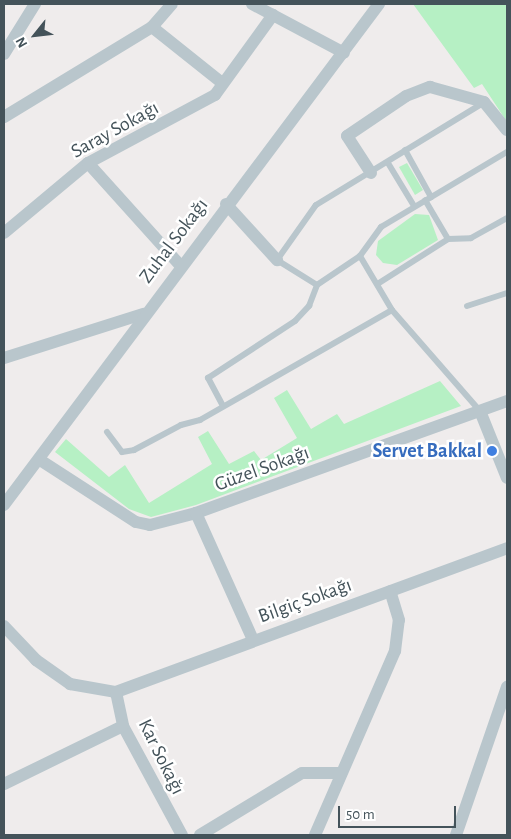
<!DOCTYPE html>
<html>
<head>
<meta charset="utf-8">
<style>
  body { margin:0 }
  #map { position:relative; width:511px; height:839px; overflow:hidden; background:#efecec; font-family:"Alegreya Sans",sans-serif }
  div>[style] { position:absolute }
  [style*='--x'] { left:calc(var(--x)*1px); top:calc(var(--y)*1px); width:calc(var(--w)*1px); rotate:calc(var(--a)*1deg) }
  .green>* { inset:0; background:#b6f0c4 }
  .lane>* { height:6px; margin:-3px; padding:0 3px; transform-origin:3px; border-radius:3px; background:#b9c6cc }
  .street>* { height:12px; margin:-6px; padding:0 6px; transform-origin:6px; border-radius:6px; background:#b9c6cc }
  .dots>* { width:14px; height:14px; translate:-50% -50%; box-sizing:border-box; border:2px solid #fff; border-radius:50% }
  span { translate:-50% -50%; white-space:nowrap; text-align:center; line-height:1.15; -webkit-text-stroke:5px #fff; paint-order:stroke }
  .street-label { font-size:20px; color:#44535a }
  .shop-label { font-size:20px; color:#366cbe; font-weight:700 }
  .right { translate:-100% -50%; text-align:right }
  .frame { position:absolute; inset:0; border:5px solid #44535a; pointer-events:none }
  .north { position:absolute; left:10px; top:10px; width:50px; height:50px; -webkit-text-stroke:4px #fff; paint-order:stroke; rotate:241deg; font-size:14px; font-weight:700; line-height:20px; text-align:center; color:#44535a }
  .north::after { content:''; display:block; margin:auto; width:18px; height:22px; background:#44535a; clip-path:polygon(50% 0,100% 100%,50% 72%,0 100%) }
  .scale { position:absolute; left:338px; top:806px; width:118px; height:22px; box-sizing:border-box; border:2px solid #44535a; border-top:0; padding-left:6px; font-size:15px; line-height:18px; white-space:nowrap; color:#44535a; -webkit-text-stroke:4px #fff; paint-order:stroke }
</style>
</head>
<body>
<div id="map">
  <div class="green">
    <i style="clip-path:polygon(413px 4px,507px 4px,507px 122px,482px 84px,474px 88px)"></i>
    <i style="clip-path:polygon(407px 163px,423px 190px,415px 195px,399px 167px)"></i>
    <i style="clip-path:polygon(415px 214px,429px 215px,438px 240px,397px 265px,383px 263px,376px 255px,378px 241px)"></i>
    <i style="clip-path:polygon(440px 381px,461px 406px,196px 505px,151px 517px,129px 509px,55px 452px,66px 439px,109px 477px,125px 465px,149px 503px,212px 464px,198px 437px,208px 431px,229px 464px,254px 451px,261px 460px,297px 438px,274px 398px,287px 390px,311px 429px,337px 414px,344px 424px)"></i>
  </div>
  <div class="lane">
    <i style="--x:405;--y:150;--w:54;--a:61"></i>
    <i style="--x:388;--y:163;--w:50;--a:58.8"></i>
    <i style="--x:448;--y:239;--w:23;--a:-2"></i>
    <i style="--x:471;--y:238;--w:41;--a:-29.1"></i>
    <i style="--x:360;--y:256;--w:36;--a:-54"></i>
    <i style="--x:381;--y:227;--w:147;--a:-30.8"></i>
    <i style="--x:379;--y:283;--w:82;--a:-32.5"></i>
    <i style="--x:448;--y:239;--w:45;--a:-120.5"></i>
    <i style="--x:467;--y:306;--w:42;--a:-18"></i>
    <i style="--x:223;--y:406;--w:32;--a:-118"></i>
    <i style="--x:208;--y:378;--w:104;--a:-33.2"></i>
    <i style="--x:295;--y:321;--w:21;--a:-47"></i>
    <i style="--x:309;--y:306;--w:22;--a:-69"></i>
    <i style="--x:480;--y:411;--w:134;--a:-131.1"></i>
    <i style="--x:392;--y:310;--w:63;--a:-120.7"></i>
    <i style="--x:360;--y:256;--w:52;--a:146"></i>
    <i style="--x:317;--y:285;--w:47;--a:-148"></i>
    <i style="--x:277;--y:260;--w:67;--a:-54.7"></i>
    <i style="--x:316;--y:205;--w:196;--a:-31.4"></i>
    <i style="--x:107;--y:432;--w:25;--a:53"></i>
    <i style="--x:122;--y:452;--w:12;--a:-9"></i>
    <i style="--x:134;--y:450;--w:53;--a:-28"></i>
    <i style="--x:181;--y:425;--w:20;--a:-15"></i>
    <i style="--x:200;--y:420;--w:221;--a:-29.8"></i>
  </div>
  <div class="street">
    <i style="--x:252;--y:4;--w:104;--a:28"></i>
    <i style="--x:152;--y:27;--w:88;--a:38.6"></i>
    <i style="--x:4;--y:54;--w:59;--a:-58.2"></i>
    <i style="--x:4;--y:117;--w:173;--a:-31.3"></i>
    <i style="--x:152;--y:27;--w:30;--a:-49"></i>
    <i style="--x:88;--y:163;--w:137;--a:48"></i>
    <i style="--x:371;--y:173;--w:44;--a:-123"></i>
    <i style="--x:347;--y:136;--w:71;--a:-34.1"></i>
    <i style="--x:406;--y:96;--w:26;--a:-21"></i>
    <i style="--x:430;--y:87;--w:56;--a:15.5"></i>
    <i style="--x:484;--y:102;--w:36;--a:51"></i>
    <i style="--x:226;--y:204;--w:76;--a:47.7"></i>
    <i style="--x:4;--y:233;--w:109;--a:-39.8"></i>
    <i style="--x:88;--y:163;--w:144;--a:-28.2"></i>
    <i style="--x:215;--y:95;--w:99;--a:-54.1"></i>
    <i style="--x:4;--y:358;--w:146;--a:-17.6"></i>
    <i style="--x:480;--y:411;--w:72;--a:68.1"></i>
    <i style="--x:40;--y:460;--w:114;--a:32.9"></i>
    <i style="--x:136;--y:522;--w:14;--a:12"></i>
    <i style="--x:150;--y:525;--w:48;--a:-14.6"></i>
    <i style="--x:196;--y:513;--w:331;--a:-19.8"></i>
    <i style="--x:4;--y:505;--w:626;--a:-53.19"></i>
    <i style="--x:196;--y:513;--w:139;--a:65.8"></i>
    <i style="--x:4;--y:626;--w:47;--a:46.7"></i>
    <i style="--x:36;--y:660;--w:42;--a:35.2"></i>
    <i style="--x:70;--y:684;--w:47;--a:9.9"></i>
    <i style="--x:116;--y:692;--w:417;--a:-20.2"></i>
    <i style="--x:116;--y:692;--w:35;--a:78"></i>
    <i style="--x:123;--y:726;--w:124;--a:61.6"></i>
    <i style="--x:4;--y:784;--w:132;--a:-26"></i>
    <i style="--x:200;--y:835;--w:119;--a:-31.3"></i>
    <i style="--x:302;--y:773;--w:38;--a:0"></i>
    <i style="--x:315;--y:835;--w:201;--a:-66.5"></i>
    <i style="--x:395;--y:651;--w:31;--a:-83"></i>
    <i style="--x:399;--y:620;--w:30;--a:-107"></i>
    <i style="--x:456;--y:835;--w:157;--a:-71"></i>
  </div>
  <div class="dots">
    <i style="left:492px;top:451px;background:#3f7fe0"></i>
  </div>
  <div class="street-label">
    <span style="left:115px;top:130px;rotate:-29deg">Saray Sokağı</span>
    <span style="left:174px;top:241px;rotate:-53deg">Zuhal Sokağı</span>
    <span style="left:262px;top:469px;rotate:-20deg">Güzel Sokağı</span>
    <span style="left:305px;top:601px;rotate:-20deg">Bilgiç Sokağı</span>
    <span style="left:161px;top:757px;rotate:64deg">Kar Sokağı</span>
  </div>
  <div class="shop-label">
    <span class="right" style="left:482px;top:451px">Servet Bakkal</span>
  </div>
  <div class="frame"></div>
  <div class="north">N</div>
  <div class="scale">50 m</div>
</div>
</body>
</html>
